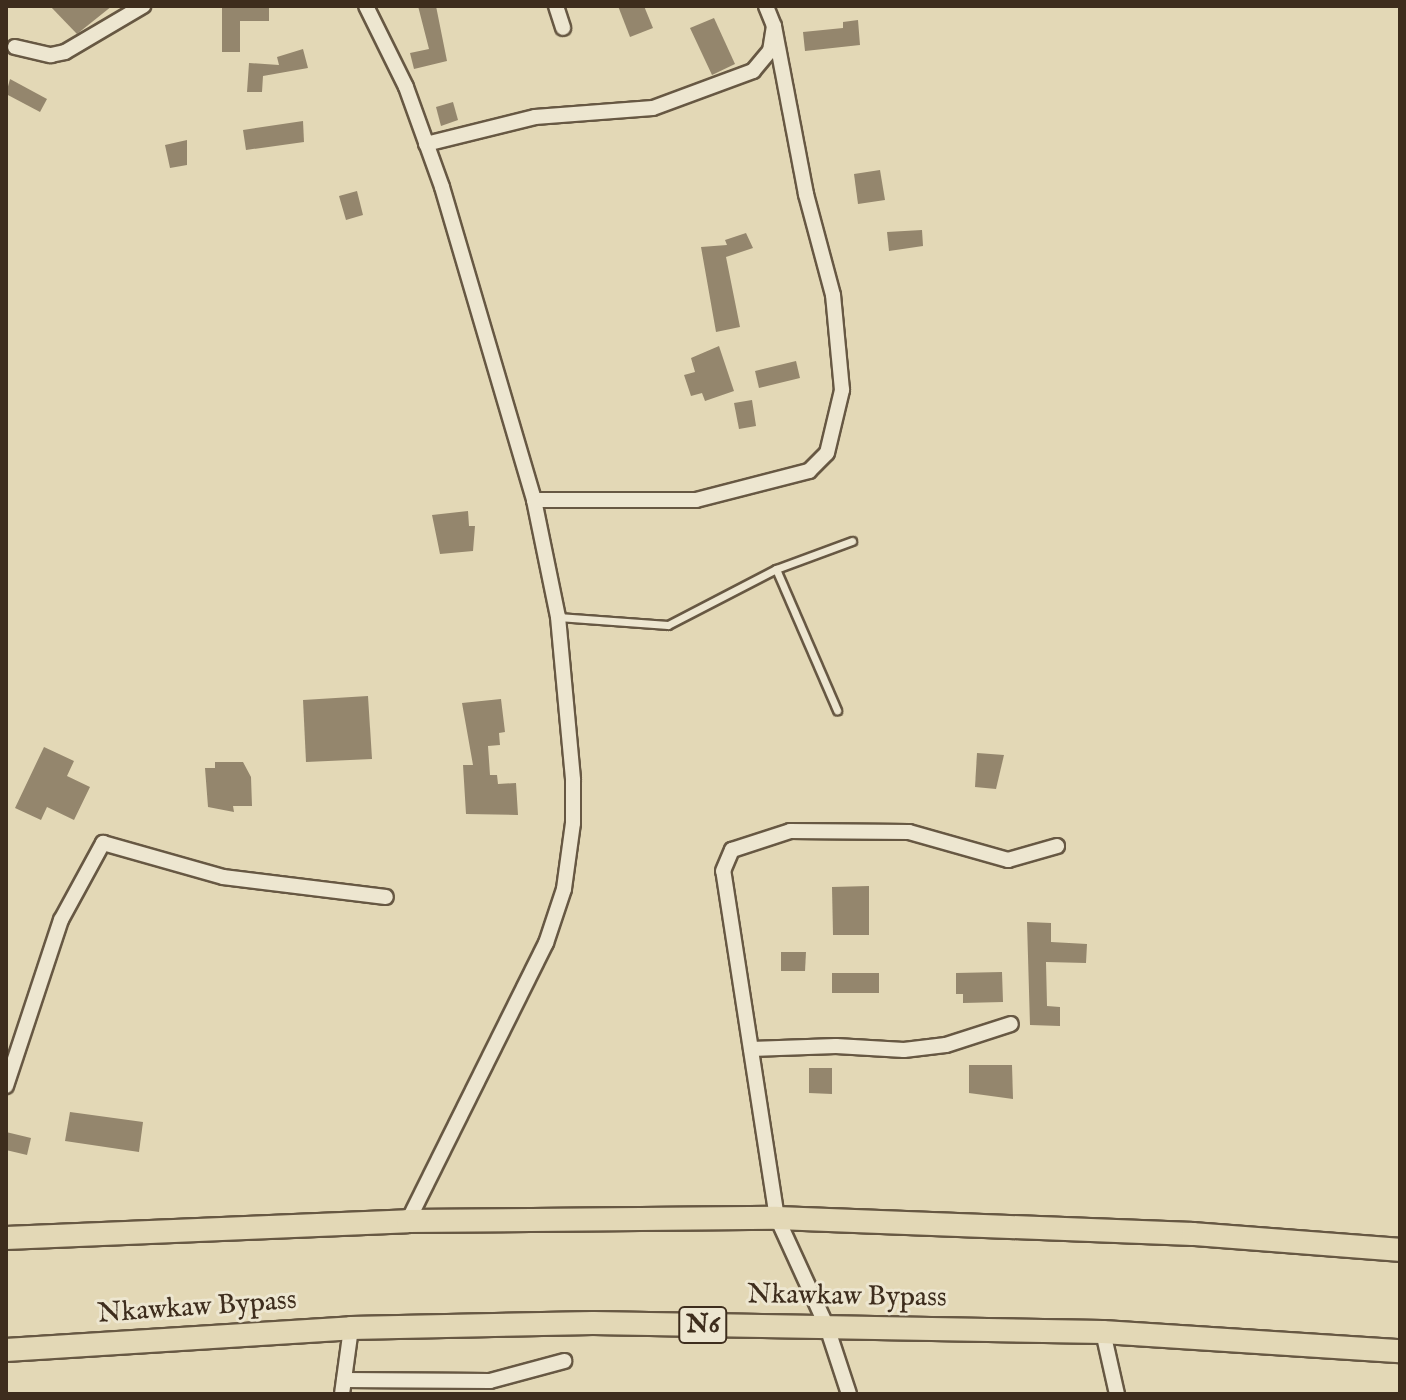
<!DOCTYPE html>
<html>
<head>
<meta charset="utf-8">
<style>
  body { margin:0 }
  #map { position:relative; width:1406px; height:1400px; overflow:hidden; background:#e3d8b6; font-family:"IM FELL English",serif }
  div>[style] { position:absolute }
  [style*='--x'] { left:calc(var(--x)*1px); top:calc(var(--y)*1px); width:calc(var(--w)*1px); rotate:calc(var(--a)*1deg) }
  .building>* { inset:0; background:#94866d }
  .roads { filter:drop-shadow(2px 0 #675843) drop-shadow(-2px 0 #675843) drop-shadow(0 2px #675843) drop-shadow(0 -2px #675843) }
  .service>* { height:7px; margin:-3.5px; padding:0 3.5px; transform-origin:3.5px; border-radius:3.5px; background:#ede6d0 }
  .minor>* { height:14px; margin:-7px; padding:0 7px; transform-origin:7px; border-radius:7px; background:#ede6d0 }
  .trunk>* { height:22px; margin:-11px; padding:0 11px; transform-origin:11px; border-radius:11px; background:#e3d8b6 }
  span { translate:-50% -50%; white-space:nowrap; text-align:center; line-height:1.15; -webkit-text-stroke:6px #ede6d0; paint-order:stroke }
  .shield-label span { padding:2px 6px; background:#ede6d0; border:2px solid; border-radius:6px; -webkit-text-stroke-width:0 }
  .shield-label { font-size:26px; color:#3e2d1d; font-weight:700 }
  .street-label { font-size:28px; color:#3e2d1d }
  .frame { position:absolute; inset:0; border:8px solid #3e2d1d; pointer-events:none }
</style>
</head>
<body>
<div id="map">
  <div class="building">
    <i style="clip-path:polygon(50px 6px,112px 6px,77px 34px)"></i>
    <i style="clip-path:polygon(222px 6px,269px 6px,269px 21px,240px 21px,240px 52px,222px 52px)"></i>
    <i style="clip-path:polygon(418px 6px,436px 6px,447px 61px,414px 69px,410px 53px,429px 49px)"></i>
    <i style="clip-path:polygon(618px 6px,644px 6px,653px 28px,630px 37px)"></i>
    <i style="clip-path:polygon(714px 18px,735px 64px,712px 75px,690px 28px)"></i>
    <i style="clip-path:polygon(858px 20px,860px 45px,805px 51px,803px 32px,843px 28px,843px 22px)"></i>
    <i style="clip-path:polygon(303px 49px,308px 68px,263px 76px,262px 92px,247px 92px,249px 63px,279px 65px,277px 57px)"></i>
    <i style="clip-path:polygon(10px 79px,47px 99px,40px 112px,6px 94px)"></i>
    <i style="clip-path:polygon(453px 102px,458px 120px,441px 126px,436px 107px)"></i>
    <i style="clip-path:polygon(303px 121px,304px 142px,246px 150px,243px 130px)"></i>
    <i style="clip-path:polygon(187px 140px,187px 165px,170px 168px,165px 145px)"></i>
    <i style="clip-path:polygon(880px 170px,885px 200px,858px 204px,854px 174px)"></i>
    <i style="clip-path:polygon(357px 191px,363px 215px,346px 220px,339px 196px)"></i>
    <i style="clip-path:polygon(922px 230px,923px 246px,889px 251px,887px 232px)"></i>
    <i style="clip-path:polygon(746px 233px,753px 248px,726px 257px,740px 327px,716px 332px,701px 247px,727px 245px,725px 240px)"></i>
    <i style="clip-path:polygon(719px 346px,734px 391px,705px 401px,702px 393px,691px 396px,684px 375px,695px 372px,691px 358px)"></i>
    <i style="clip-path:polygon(796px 361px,800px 378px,759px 388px,755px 371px)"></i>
    <i style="clip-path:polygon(752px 400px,756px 426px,739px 429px,734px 403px)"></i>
    <i style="clip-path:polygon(468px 511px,469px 526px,475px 526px,473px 551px,440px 554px,432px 515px)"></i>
    <i style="clip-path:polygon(368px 696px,372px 759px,306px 762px,303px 700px)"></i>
    <i style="clip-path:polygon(501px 699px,505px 732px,499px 733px,500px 745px,488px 746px,490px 775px,497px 775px,498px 784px,516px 783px,518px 815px,466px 814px,463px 765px,473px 765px,462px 703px)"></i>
    <i style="clip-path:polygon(44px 747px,74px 761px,67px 776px,90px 787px,74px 820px,47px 807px,41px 820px,15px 808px)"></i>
    <i style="clip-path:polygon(977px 753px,1004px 755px,996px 789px,975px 787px)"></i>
    <i style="clip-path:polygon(215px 762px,243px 762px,251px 777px,252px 806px,233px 806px,234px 812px,208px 807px,205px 768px,215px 768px)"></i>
    <i style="clip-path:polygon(869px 886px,869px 935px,833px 935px,832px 887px)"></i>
    <i style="clip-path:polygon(1027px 922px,1051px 923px,1051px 942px,1087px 944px,1086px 963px,1046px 962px,1047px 1006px,1060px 1007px,1060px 1026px,1030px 1025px)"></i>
    <i style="clip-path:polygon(781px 952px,806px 952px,805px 971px,781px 971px)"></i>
    <i style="clip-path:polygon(1002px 972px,1003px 1002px,963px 1003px,963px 994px,956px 994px,956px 973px)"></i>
    <i style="clip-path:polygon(832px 973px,879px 973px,879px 993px,832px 993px)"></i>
    <i style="clip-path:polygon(969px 1065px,1012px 1065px,1013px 1099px,969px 1093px)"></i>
    <i style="clip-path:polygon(809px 1068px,832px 1068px,832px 1094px,809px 1093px)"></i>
    <i style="clip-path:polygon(70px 1112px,143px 1122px,139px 1152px,65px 1141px)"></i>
    <i style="clip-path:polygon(6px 1132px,31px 1138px,27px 1155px,6px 1150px)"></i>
  </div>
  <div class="roads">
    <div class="service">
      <i style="--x:776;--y:569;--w:154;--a:66.6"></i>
      <i style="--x:558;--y:617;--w:110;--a:4.2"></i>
      <i style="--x:668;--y:625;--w:122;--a:-27.4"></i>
      <i style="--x:776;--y:569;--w:81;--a:-20.2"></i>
    </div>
    <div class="minor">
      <i style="--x:366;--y:6;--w:90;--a:63.7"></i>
      <i style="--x:406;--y:87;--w:106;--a:70.2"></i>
      <i style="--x:442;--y:187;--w:326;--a:73.6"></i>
      <i style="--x:534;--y:500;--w:119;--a:78.4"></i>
      <i style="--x:558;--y:617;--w:164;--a:84.7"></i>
      <i style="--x:573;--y:780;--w:43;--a:90"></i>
      <i style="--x:573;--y:823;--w:67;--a:97.8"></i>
      <i style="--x:564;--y:889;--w:57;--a:108.4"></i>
      <i style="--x:546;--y:943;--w:310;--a:116.4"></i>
      <i style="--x:556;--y:6;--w:23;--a:72"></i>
      <i style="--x:15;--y:47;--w:37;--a:13"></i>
      <i style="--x:51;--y:55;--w:14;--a:-12"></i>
      <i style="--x:65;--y:52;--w:91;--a:-30.5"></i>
      <i style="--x:426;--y:144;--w:112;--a:-13.9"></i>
      <i style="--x:535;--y:117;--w:118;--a:-4.4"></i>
      <i style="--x:653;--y:108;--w:107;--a:-20.3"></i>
      <i style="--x:753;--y:71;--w:26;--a:-50"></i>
      <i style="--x:770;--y:51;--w:25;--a:-81"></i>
      <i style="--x:774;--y:26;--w:22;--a:-112"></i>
      <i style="--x:534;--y:500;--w:162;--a:0"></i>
      <i style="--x:696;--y:500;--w:117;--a:-14.4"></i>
      <i style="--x:809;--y:471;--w:25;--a:-45"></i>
      <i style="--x:827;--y:453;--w:65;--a:-76.6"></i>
      <i style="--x:842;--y:390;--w:95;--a:-95.4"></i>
      <i style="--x:833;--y:295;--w:105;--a:-105"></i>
      <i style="--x:806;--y:194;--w:171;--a:-100.8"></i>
      <i style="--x:751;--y:1049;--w:85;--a:-2"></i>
      <i style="--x:836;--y:1046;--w:68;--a:3.4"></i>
      <i style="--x:904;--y:1050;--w:42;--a:-6.8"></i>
      <i style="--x:946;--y:1045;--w:68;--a:-17.9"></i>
      <i style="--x:6;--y:1086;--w:175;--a:-71.7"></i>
      <i style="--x:61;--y:920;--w:88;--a:-61.4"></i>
      <i style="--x:103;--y:843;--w:125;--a:15.8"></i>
      <i style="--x:223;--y:877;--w:164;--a:7"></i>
      <i style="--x:1103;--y:1332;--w:64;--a:77.3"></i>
      <i style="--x:344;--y:1380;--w:146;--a:0.4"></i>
      <i style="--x:490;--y:1381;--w:77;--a:-15.1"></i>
      <i style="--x:342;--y:1394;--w:67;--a:-82.2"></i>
      <i style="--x:849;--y:1394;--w:71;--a:-108.2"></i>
      <i style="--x:827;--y:1327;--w:120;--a:-114.6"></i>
      <i style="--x:777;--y:1218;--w:351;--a:-98.8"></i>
      <i style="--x:723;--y:871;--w:23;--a:-67"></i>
      <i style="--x:732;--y:850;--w:61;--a:-18.1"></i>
      <i style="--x:790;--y:831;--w:119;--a:0.5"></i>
      <i style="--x:909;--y:832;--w:103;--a:15.8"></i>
      <i style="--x:1008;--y:860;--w:51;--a:-15.9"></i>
    </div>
    <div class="trunk">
      <i style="--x:6;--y:1238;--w:402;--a:-2.4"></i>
      <i style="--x:408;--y:1221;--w:369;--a:-0.5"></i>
      <i style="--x:777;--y:1218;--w:416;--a:2.2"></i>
      <i style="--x:1193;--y:1234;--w:208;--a:4.4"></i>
      <i style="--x:6;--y:1350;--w:346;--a:-3.6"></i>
      <i style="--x:351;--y:1328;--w:242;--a:-1.2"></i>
      <i style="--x:593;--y:1323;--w:510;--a:1.01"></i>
      <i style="--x:1103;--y:1332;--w:298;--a:3.7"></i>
    </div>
  </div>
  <div class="shield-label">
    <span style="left:703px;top:1325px">N6</span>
  </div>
  <div class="street-label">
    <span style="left:847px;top:1297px;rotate:1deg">Nkawkaw Bypass</span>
    <span style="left:197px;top:1308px;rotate:-4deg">Nkawkaw Bypass</span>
  </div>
  <div class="frame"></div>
</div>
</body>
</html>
